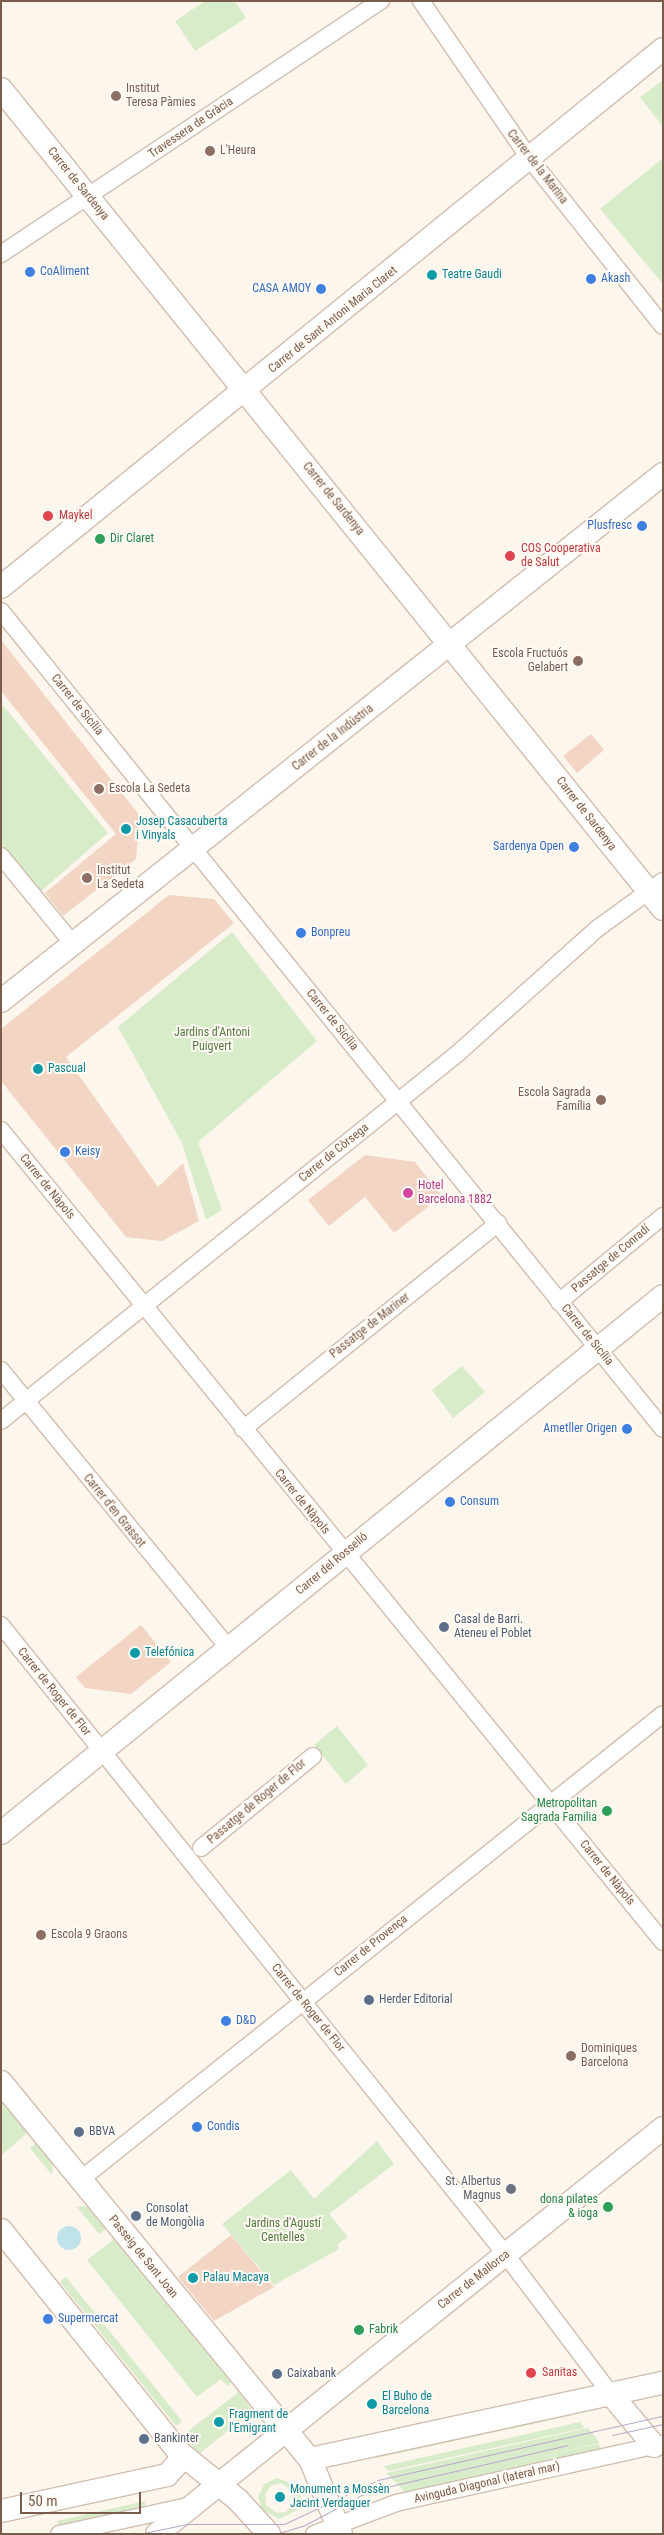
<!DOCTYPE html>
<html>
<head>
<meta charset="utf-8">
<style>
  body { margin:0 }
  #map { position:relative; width:664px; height:2535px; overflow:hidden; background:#fdf6ec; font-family:"Roboto Condensed",sans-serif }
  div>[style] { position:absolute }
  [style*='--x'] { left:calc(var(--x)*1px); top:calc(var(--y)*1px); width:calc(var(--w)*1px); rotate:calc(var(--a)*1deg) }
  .green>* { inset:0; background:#d8ecc9 }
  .water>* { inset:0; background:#bfe3e8 }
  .round { border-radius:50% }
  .building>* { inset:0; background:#f3d5c3 }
  .roads { filter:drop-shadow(1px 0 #d1beb0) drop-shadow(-1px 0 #d1beb0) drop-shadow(0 1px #d1beb0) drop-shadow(0 -1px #d1beb0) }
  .street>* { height:16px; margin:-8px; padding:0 8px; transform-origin:8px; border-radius:8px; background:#fff }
  .secondary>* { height:22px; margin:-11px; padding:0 11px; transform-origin:11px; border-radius:11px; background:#fff }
  .tram>* { height:1px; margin:-0.5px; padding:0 0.5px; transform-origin:0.5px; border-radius:0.5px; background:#b9a8c9 }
  .dots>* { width:14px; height:14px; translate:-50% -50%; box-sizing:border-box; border:2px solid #fffaf3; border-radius:50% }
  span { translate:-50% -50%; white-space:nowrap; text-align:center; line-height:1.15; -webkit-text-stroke:4px #fffaf3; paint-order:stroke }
  .education-label { font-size:12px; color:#785e54 }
  .left { translate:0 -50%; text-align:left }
  .right { translate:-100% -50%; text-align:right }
  .street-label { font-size:12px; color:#7a5c4d }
  .shop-label { font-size:12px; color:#366cbe }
  .culture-label { font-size:12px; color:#0d838f }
  .health-label { font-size:12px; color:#be3a42 }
  .leisure-label { font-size:12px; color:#27864d }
  .park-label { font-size:12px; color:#537a41 }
  .hotel-label { font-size:12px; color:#b23c85 }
  .service-label { font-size:12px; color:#4e5e75 }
  .worship-label { font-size:12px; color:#5b616d }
  .frame { position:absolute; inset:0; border:2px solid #7a5c4d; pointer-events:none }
  .scale { position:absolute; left:20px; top:2492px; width:121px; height:22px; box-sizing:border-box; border:2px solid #7a5c4d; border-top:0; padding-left:6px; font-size:15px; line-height:18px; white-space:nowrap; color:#7a5c4d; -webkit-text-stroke:4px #fffaf3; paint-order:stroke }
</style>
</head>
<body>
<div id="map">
  <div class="green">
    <i style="clip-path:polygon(205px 1px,235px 1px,246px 18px,195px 51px,175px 21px)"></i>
    <i style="clip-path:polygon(663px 80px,663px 127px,640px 97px)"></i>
    <i style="clip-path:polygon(663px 158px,663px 284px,600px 209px)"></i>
    <i style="clip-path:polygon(1px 703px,108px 833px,41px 891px,1px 844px)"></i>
    <i style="clip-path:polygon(232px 932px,317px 1041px,198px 1142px,222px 1210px,206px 1220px,182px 1143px,118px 1027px)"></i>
    <i style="clip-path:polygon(462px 1366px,485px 1392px,453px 1418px,432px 1390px)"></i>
    <i style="clip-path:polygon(337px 1726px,368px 1765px,346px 1784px,314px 1745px)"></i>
    <i style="clip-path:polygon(1px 2100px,28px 2132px,2px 2155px,1px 2154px)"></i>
    <i style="clip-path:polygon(377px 2141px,394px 2164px,329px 2214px,348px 2237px,338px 2244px,339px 2249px,274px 2285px,222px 2224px,291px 2170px,314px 2199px)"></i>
    <i style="clip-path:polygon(36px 2143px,53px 2163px,52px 2175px,30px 2148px)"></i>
    <i style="clip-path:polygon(85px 2206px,89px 2208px,106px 2229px,99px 2234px,77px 2207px)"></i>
    <i style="clip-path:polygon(114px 2239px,231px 2383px,227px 2386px,221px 2379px,197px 2397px,87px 2260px)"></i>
    <i style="clip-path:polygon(66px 2277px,182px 2421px,176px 2426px,60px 2282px)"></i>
    <i style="clip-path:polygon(239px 2392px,253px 2411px,199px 2454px,183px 2435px)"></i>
    <i style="clip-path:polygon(570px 2410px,574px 2415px,377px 2458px,374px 2454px)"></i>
    <i style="clip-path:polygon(580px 2422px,584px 2428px,388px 2471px,384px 2466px)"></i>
    <i style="clip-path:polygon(588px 2428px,600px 2443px,487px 2469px,598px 2444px,603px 2450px,407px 2494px,386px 2473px)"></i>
    <i style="clip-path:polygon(evenodd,277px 2478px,296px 2485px,301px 2497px,297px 2510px,280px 2519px,262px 2510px,258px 2497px,264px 2484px,277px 2478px,281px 2483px,293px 2491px,295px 2501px,286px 2512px,277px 2513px,266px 2505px,265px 2494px,271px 2486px,281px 2483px)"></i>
    <i style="clip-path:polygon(145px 2501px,146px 2508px,59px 2528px,57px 2521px)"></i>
  </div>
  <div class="water">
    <i class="round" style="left:57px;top:2226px;width:24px;height:24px"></i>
  </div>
  <div class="building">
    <i style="clip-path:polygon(1px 640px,140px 816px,136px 859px,63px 916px,45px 893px,116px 834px,1px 691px)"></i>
    <i style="clip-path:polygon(591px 734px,604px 750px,577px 773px,563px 756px)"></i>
    <i style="clip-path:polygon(169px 895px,214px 899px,234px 923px,66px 1057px,158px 1187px,183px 1163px,199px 1221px,162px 1241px,126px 1237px,1px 1081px,1px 1029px)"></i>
    <i style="clip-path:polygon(365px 1155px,415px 1162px,442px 1196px,394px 1233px,365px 1197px,329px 1226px,308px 1200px)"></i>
    <i style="clip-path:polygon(141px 1625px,171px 1662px,131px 1694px,85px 1688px,76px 1677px)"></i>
    <i style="clip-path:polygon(231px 2235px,274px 2287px,214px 2321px,178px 2277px)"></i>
  </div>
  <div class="roads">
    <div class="street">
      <i style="--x:421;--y:1;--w:192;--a:55.4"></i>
      <i style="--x:530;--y:159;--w:213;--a:51.5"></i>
      <i style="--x:1;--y:254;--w:457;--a:-33.7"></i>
      <i style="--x:1;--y:611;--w:1052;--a:51.02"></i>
      <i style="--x:1;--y:856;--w:114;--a:50.7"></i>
      <i style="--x:1;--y:1130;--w:1048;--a:50.81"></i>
      <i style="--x:559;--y:1302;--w:135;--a:-39.6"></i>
      <i style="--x:1;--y:1370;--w:362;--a:50.7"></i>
      <i style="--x:1;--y:1421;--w:585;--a:-38.83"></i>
      <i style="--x:457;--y:1054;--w:189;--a:-41.8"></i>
      <i style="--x:598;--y:928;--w:80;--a:-35.9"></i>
      <i style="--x:243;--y:1429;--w:328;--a:-38.9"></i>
      <i style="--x:1;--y:1625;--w:807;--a:51.28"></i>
      <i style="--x:506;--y:2255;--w:173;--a:53"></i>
      <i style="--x:201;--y:1848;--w:145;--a:-39.4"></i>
      <i style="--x:80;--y:2180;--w:746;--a:-38.64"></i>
      <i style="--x:59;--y:2534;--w:133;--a:-12.2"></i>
      <i style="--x:314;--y:2534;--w:88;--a:-20.7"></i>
      <i style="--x:396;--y:2503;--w:273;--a:-12.5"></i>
    </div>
    <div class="secondary">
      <i style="--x:1;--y:89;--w:1054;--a:51.09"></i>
      <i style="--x:1;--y:587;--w:853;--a:-39.1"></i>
      <i style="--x:1;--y:1001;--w:846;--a:-38.52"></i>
      <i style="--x:1;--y:1833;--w:852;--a:-39.05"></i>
      <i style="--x:1;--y:2082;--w:487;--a:50.7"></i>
      <i style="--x:310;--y:2459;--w:81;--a:67.5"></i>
      <i style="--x:1;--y:2230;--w:283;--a:51.3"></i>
      <i style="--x:178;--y:2451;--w:77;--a:39.2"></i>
      <i style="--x:238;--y:2500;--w:46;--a:47.6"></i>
      <i style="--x:610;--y:2393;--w:69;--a:50.3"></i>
      <i style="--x:310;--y:2459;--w:361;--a:-12.2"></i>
      <i style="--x:1;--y:2511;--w:170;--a:-12.2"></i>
      <i style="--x:167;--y:2475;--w:19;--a:-47"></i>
      <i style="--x:180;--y:2461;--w:10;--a:-101"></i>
      <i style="--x:157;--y:2534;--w:649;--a:-38.74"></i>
    </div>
  </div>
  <div class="tram">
    <i style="--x:612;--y:2435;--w:52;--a:-12.2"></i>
    <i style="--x:139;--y:2534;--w:49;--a:-11.8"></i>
    <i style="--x:187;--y:2524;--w:97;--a:0"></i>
    <i style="--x:284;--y:2524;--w:104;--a:-25.1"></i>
    <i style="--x:378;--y:2480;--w:292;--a:-12.7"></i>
    <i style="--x:179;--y:2534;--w:75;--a:0"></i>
    <i style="--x:276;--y:2534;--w:28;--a:-17"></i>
    <i style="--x:303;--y:2526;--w:75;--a:-27.9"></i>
    <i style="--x:369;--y:2491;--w:204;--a:-13"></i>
  </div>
  <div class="dots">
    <i style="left:116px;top:96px;background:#8d6e63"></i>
    <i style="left:210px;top:151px;background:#8d6e63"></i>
    <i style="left:30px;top:272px;background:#3f7fe0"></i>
    <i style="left:432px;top:275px;background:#0f9aa8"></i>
    <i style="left:591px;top:279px;background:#3f7fe0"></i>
    <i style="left:321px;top:289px;background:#3f7fe0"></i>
    <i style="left:48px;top:516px;background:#e0444e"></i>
    <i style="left:642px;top:526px;background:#3f7fe0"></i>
    <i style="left:100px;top:539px;background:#2e9e5b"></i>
    <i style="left:510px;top:556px;background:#e0444e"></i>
    <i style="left:578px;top:661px;background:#8d6e63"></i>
    <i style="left:99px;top:789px;background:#8d6e63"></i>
    <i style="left:126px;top:829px;background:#0f9aa8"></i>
    <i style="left:574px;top:847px;background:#3f7fe0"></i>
    <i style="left:87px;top:878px;background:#8d6e63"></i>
    <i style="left:301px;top:933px;background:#3f7fe0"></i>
    <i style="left:38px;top:1069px;background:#0f9aa8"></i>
    <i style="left:601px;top:1100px;background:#8d6e63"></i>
    <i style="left:65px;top:1152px;background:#3f7fe0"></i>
    <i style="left:408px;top:1193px;background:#d1479c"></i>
    <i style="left:627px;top:1429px;background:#3f7fe0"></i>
    <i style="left:450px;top:1502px;background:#3f7fe0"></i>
    <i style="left:444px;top:1627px;background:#5c6f8a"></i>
    <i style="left:135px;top:1653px;background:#0f9aa8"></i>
    <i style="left:607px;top:1811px;background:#2e9e5b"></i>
    <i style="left:41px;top:1935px;background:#8d6e63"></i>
    <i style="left:369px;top:2000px;background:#5c6f8a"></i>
    <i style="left:226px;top:2021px;background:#3f7fe0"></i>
    <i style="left:571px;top:2056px;background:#8d6e63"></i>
    <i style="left:197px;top:2127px;background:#3f7fe0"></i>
    <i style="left:79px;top:2132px;background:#5c6f8a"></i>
    <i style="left:511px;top:2189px;background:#6b7280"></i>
    <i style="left:608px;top:2207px;background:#2e9e5b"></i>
    <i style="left:136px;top:2216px;background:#5c6f8a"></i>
    <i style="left:193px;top:2278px;background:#0f9aa8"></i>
    <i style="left:48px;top:2319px;background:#3f7fe0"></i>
    <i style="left:359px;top:2330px;background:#2e9e5b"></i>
    <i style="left:531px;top:2373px;background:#e0444e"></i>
    <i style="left:277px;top:2374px;background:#5c6f8a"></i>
    <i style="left:372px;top:2404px;background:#0f9aa8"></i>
    <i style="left:219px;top:2422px;background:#0f9aa8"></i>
    <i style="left:144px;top:2439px;background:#5c6f8a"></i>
    <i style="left:280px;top:2497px;background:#0f9aa8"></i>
  </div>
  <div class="education-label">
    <span class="left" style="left:126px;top:96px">Institut<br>Teresa Pàmies</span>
    <span class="left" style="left:220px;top:151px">L'Heura</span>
    <span class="right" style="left:568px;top:661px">Escola Fructuós<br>Gelabert</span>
    <span class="left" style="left:109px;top:789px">Escola La Sedeta</span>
    <span class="left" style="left:97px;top:878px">Institut<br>La Sedeta</span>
    <span class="right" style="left:591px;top:1100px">Escola Sagrada<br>Família</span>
    <span class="left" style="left:51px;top:1935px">Escola 9 Graons</span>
    <span class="left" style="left:581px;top:2056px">Dominiques<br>Barcelona</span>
  </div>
  <div class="street-label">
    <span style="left:191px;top:128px;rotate:-34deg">Travessera de Gràcia</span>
    <span style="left:537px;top:167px;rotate:52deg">Carrer de la Marina</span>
    <span style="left:78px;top:184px;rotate:51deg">Carrer de Sardenya</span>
    <span style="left:333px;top:320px;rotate:-39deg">Carrer de Sant Antoni Maria Claret</span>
    <span style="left:333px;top:499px;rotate:51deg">Carrer de Sardenya</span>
    <span style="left:77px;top:705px;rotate:51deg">Carrer de Sicília</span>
    <span style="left:333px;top:738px;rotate:-38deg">Carrer de la Indústria</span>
    <span style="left:586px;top:814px;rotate:52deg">Carrer de Sardenya</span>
    <span style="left:332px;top:1020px;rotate:51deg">Carrer de Sicília</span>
    <span style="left:334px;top:1153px;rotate:-39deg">Carrer de Còrsega</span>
    <span style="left:47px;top:1187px;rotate:51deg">Carrer de Nàpols</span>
    <span style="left:611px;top:1259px;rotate:-40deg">Passatge de Conradí</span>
    <span style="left:370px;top:1326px;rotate:-38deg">Passatge de Mariner</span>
    <span style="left:587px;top:1335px;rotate:51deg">Carrer de Sicília</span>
    <span style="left:302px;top:1502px;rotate:51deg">Carrer de Nàpols</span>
    <span style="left:114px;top:1511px;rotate:51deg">Carrer d'en Grassot</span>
    <span style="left:332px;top:1564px;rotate:-40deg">Carrer del Rosselló</span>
    <span style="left:54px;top:1692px;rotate:51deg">Carrer de Roger de Flor</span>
    <span style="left:257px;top:1802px;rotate:-40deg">Passatge de Roger de Flor</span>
    <span style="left:607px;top:1873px;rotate:51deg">Carrer de Nàpols</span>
    <span style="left:371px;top:1946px;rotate:-39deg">Carrer de Provença</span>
    <span style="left:308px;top:2008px;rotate:51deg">Carrer de Roger de Flor</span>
    <span style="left:143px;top:2257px;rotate:51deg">Passeig de Sant Joan</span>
    <span style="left:474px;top:2280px;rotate:-38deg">Carrer de Mallorca</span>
    <span style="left:487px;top:2483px;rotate:-13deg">Avinguda Diagonal (lateral mar)</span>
  </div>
  <div class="shop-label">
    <span class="left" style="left:40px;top:272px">CoAliment</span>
    <span class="left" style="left:601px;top:279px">Akash</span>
    <span class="right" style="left:311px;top:289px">CASA AMOY</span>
    <span class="right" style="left:632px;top:526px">Plusfresc</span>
    <span class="right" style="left:564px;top:847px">Sardenya Open</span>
    <span class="left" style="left:311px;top:933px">Bonpreu</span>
    <span class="left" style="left:75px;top:1152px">Keisy</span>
    <span class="right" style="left:617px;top:1429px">Ametller Origen</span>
    <span class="left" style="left:460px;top:1502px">Consum</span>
    <span class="left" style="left:236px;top:2021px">D&amp;D</span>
    <span class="left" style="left:207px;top:2127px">Condis</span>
    <span class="left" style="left:58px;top:2319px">Supermercat</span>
  </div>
  <div class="culture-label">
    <span class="left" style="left:442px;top:275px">Teatre Gaudi</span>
    <span class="left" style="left:136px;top:829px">Josep Casacuberta<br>i Vinyals</span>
    <span class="left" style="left:48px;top:1069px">Pascual</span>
    <span class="left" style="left:145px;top:1653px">Telefónica</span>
    <span class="left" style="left:203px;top:2278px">Palau Macaya</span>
    <span class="left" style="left:382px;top:2404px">El Buho de<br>Barcelona</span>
    <span class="left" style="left:229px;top:2422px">Fragment de<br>l'Emigrant</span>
    <span class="left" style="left:290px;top:2497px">Monument a Mossèn<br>Jacint Verdaguer</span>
  </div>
  <div class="health-label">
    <span class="left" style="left:59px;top:516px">Maykel</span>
    <span class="left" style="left:521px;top:556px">COS Cooperativa<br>de Salut</span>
    <span class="left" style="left:542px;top:2373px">Sanitas</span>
  </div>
  <div class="leisure-label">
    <span class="left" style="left:110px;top:539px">Dir Claret</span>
    <span class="right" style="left:597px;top:1811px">Metropolitan<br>Sagrada Familia</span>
    <span class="right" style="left:598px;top:2207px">dona pilates<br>&amp; ioga</span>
    <span class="left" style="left:369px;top:2330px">Fabrik</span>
  </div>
  <div class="park-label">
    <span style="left:212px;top:1040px">Jardins d'Antoni<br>Puigvert</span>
    <span style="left:283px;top:2231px">Jardins d'Agustí<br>Centelles</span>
  </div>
  <div class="hotel-label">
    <span class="left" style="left:418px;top:1193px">Hotel<br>Barcelona 1882</span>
  </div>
  <div class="service-label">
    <span class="left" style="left:454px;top:1627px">Casal de Barri.<br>Ateneu el Poblet</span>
    <span class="left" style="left:379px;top:2000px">Herder Editorial</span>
    <span class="left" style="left:89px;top:2132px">BBVA</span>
    <span class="left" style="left:146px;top:2216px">Consolat<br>de Mongòlia</span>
    <span class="left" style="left:287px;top:2374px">Caixabank</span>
    <span class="left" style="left:154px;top:2439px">Bankinter</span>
  </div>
  <div class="worship-label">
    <span class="right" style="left:501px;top:2189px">St. Albertus<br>Magnus</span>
  </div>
  <div class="frame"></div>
  <div class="scale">50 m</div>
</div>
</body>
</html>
